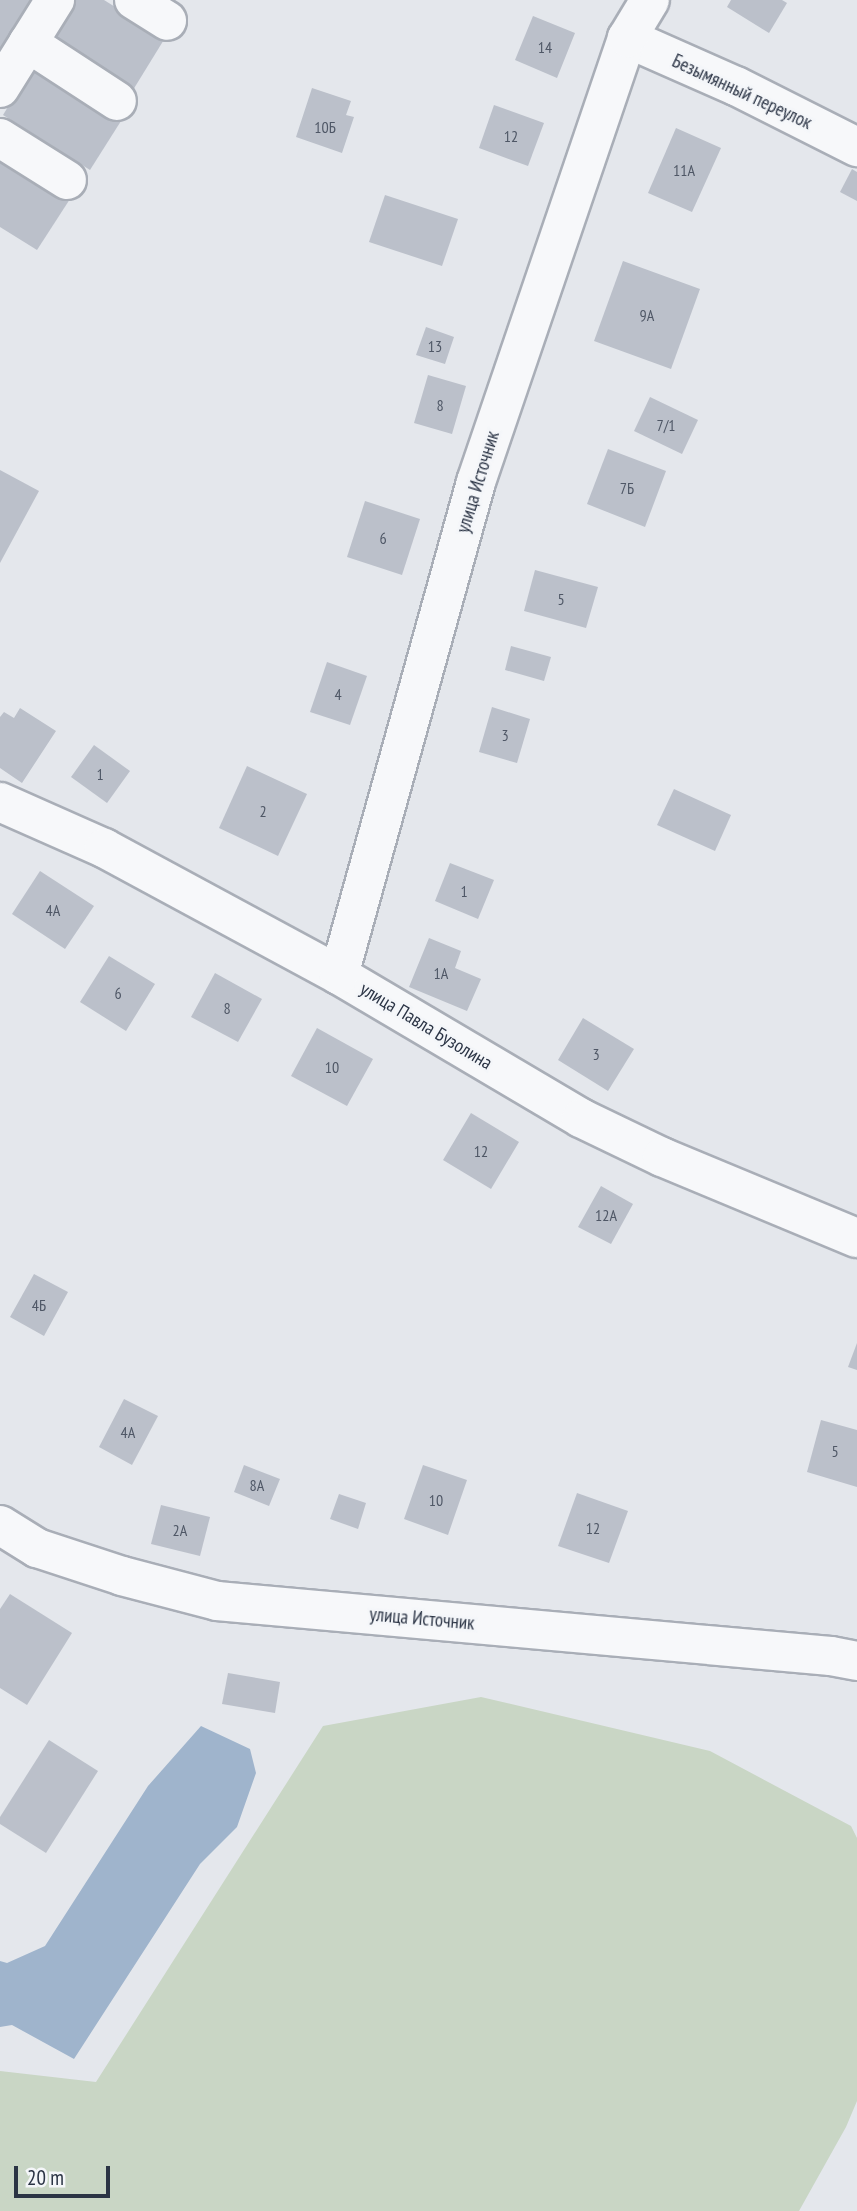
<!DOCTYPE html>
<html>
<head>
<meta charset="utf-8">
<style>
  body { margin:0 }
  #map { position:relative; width:857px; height:2211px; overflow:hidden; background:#e4e7ec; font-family:"PT Sans Narrow",sans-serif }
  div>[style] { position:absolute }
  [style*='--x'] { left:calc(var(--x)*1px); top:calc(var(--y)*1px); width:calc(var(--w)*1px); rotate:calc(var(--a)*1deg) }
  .green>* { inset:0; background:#c9d6c5 }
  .water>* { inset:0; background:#9fb4cc }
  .building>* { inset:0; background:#bbc0ca }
  .roads { filter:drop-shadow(2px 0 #a9aeb7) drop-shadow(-2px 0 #a9aeb7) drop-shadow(0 2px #a9aeb7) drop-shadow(0 -2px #a9aeb7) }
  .minor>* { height:38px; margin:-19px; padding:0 19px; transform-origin:19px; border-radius:19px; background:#f7f8fa }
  span { translate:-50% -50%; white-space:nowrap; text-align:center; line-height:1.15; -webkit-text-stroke:5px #f4f6f9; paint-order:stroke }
  .number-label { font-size:16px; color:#4f5766 }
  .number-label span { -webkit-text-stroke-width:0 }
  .street-label { font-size:19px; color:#2b3445 }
  .scale { position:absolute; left:14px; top:2166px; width:96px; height:32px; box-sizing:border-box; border:4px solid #2b3445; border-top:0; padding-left:9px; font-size:21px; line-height:24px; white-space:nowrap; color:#2b3445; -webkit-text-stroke:5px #f4f6f9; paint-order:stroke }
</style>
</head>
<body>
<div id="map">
  <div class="green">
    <i style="clip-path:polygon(481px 1697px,710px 1751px,851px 1826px,857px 1838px,857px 2101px,846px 2127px,799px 2211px,0 2211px,0 2071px,96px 2082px,323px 1726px)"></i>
  </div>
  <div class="water">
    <i style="clip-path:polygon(201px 1726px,250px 1749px,256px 1773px,237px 1827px,200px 1864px,74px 2059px,12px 2025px,0 2027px,0 1961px,7px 1963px,45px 1946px,148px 1786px)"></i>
  </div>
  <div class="building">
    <i style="clip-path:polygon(0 0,31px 0,0 50px)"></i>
    <i style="clip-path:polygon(74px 0,104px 0,165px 38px,133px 90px,50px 38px)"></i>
    <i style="clip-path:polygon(731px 0,782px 0,787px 3px,769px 33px,727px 7px)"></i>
    <i style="clip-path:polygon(533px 16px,575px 33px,557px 78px,515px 60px)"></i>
    <i style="clip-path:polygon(33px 66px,121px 121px,90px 170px,3px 115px)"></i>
    <i style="clip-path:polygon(312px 88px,351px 101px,346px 115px,354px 117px,342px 153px,296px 137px)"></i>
    <i style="clip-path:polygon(494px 105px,544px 123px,528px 166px,479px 148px)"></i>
    <i style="clip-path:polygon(676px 128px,721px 148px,692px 212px,648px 193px)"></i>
    <i style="clip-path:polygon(0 155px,70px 199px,37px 250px,0 227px)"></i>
    <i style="clip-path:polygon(852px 169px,857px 172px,857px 201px,840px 192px)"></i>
    <i style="clip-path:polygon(385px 195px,458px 219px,442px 266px,369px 242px)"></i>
    <i style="clip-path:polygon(623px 261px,700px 289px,671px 369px,594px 341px)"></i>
    <i style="clip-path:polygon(426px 327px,454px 337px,445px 364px,416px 355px)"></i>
    <i style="clip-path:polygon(428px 375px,466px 386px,452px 434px,414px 423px)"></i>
    <i style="clip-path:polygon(650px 397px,698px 420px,682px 454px,634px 431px)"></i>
    <i style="clip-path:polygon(608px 449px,666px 471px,645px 527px,587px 504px)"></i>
    <i style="clip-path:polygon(0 470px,39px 491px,0 563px)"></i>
    <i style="clip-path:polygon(365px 501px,420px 519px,402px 575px,347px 557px)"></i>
    <i style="clip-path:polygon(535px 570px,598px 587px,586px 628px,524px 611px)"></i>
    <i style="clip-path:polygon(511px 646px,551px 657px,544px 681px,505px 670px)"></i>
    <i style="clip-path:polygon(327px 662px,367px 676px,350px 725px,310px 712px)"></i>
    <i style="clip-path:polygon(492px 707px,530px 719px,517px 763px,479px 752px)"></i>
    <i style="clip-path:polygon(20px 708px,56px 731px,22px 783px,0 768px,0 717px,4px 712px,14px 718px)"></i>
    <i style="clip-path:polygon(94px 745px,130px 771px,107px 803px,71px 777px)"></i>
    <i style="clip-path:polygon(247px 766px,307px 794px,278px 856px,219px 828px)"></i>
    <i style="clip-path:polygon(674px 789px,731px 815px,715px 851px,657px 825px)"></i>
    <i style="clip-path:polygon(450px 863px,494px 880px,478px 919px,435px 901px)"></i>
    <i style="clip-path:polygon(40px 871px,94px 906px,65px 949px,12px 914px)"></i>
    <i style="clip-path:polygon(429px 938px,461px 951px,455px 968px,481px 979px,467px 1011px,409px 987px)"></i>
    <i style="clip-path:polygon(109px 956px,155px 984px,126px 1031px,80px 1002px)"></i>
    <i style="clip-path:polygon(215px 973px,262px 999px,238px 1042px,191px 1017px)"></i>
    <i style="clip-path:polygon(583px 1018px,634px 1049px,608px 1091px,558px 1060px)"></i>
    <i style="clip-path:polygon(317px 1028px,373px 1059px,347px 1106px,291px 1076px)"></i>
    <i style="clip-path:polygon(471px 1113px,519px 1142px,491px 1189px,443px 1160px)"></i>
    <i style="clip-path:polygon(601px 1186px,633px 1204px,611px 1244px,578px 1227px)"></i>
    <i style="clip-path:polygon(34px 1274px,68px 1292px,44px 1336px,10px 1317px)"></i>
    <i style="clip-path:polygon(857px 1343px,857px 1370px,848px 1367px)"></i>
    <i style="clip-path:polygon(124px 1399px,158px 1416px,132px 1465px,99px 1447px)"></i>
    <i style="clip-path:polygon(821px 1420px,857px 1430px,857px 1487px,807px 1472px)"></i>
    <i style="clip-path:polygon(244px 1465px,280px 1479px,269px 1506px,234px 1492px)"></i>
    <i style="clip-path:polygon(423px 1465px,467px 1480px,448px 1535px,404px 1519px)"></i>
    <i style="clip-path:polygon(577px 1493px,628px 1511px,609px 1563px,558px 1546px)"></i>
    <i style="clip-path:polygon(339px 1494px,366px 1503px,358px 1529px,330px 1519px)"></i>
    <i style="clip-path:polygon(161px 1505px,210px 1517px,200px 1556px,151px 1544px)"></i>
    <i style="clip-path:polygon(10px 1594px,72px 1633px,27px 1705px,0 1688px,0 1609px)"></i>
    <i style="clip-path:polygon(228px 1673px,280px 1682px,275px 1713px,222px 1704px)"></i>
    <i style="clip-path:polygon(49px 1740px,98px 1771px,46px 1853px,0 1824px,0 1817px)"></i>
  </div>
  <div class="roads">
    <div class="minor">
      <i style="--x:134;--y:0;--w:39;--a:32"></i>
      <i style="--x:627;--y:38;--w:119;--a:23.8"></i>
      <i style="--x:736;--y:86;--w:136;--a:26.8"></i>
      <i style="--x:28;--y:43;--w:106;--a:33.1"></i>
      <i style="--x:0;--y:88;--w:104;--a:-58"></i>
      <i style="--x:0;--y:138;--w:79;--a:32.1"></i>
      <i style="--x:0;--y:802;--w:114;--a:23.9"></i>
      <i style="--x:104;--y:848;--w:267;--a:28.4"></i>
      <i style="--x:339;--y:975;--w:281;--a:30.6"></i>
      <i style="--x:581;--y:1118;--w:90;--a:25.7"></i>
      <i style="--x:662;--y:1157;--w:211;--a:22.6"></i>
      <i style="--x:339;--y:975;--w:512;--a:-74.47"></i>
      <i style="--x:476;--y:482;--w:469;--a:-71.2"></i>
      <i style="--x:627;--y:38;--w:44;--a:-58.8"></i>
      <i style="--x:0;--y:1525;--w:44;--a:31.9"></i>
      <i style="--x:37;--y:1548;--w:89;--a:18.2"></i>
      <i style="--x:122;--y:1576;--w:98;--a:14.7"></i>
      <i style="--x:217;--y:1601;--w:616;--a:5.12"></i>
      <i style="--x:831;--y:1656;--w:26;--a:11"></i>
    </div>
  </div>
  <div class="number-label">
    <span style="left:545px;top:47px">14</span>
    <span style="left:325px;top:127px">10Б</span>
    <span style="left:511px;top:136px">12</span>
    <span style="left:684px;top:170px">11А</span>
    <span style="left:647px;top:315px">9А</span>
    <span style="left:435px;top:346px">13</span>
    <span style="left:440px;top:405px">8</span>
    <span style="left:666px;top:425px">7/1</span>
    <span style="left:627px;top:488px">7Б</span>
    <span style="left:383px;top:538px">6</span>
    <span style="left:561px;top:599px">5</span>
    <span style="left:338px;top:694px">4</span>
    <span style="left:505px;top:735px">3</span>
    <span style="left:100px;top:774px">1</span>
    <span style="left:263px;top:811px">2</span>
    <span style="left:464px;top:891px">1</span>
    <span style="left:53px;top:910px">4А</span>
    <span style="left:441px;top:973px">1А</span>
    <span style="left:118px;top:993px">6</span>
    <span style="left:227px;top:1008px">8</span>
    <span style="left:596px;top:1054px">3</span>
    <span style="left:332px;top:1067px">10</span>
    <span style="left:481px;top:1151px">12</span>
    <span style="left:606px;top:1215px">12А</span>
    <span style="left:39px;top:1305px">4Б</span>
    <span style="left:128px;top:1432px">4А</span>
    <span style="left:835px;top:1451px">5</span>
    <span style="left:257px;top:1485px">8А</span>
    <span style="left:436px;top:1500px">10</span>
    <span style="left:593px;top:1528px">12</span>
    <span style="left:180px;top:1530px">2А</span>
  </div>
  <div class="street-label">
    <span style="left:742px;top:92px;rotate:25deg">Безымянный переулок</span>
    <span style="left:478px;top:482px;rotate:-73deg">улица Источник</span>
    <span style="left:426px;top:1026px;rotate:31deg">улица Павла Бузолина</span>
    <span style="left:422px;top:1619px;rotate:5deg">улица Источник</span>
  </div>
  <div class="scale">20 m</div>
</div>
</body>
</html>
